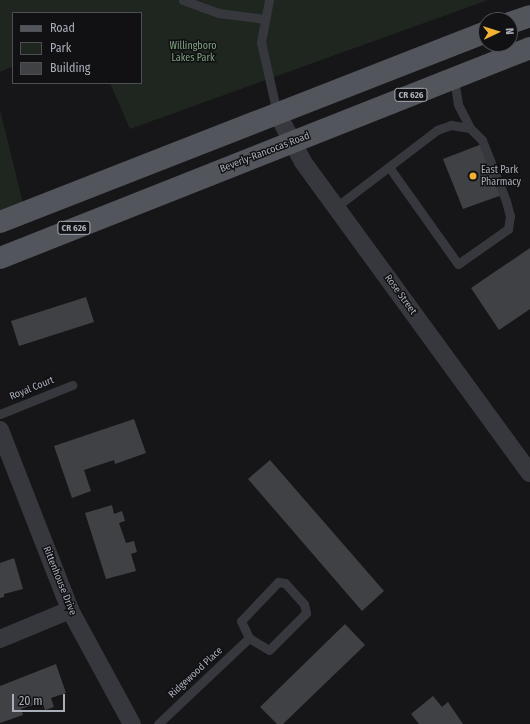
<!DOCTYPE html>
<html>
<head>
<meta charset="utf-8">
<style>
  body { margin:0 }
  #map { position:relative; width:530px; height:724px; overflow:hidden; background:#161618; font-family:"Fira Sans Condensed",sans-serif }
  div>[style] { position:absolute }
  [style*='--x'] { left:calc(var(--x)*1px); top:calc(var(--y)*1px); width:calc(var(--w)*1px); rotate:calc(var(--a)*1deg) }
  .green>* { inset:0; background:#1e261f }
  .building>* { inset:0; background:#404145 }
  .service>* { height:9px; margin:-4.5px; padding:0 4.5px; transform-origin:4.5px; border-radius:4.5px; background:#37383d }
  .minor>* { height:18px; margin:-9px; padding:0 9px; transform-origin:9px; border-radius:9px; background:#37383d }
  .primary>* { height:22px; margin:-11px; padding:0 11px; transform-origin:11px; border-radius:11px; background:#53555c }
  .dots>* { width:11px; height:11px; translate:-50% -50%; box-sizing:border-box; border:2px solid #111113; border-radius:50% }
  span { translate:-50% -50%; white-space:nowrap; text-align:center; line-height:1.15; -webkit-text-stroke:3px #111113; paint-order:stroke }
  .shield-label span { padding:1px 3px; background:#111113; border:1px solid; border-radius:3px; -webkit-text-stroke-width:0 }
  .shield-label { font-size:9px; color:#a8adb8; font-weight:700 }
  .park-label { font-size:10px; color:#7fa381 }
  .street-label { font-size:10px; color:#a8adb8 }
  .poi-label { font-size:10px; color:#a8adb8 }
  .left { translate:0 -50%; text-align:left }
  .legend { position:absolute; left:12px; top:12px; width:130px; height:72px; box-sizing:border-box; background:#111113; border:1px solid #4d4f55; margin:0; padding:5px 7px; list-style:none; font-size:12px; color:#a8adb8 }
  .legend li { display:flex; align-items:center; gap:8px; height:20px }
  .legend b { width:20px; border:1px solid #4d4f55 }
  .north { position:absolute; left:478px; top:12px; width:40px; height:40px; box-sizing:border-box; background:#111113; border:1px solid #4d4f55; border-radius:50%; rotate:86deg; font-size:11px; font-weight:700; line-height:16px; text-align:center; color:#a8adb8 }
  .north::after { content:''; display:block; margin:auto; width:14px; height:18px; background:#f2b134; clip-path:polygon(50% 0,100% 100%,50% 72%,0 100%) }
  .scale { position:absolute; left:12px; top:694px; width:53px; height:18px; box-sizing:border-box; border:2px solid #a8adb8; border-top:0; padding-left:5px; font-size:12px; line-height:14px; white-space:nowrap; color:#a8adb8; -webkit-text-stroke:3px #111113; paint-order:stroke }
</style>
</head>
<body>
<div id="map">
  <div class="green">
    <i style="clip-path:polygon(0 0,488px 0,130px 129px,110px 83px,141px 83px,141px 13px,13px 13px,13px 66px,0 72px)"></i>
    <i style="clip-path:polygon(0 110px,23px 203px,0 212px)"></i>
  </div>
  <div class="building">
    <i style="clip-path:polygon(482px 144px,502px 195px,463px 209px,443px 159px)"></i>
    <i style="clip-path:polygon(530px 248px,530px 309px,499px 330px,471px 288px)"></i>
    <i style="clip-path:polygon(86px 297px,94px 322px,19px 346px,11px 321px)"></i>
    <i style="clip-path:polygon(134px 419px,146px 453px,115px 464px,114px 460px,84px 470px,91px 491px,72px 498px,54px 446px)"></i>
    <i style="clip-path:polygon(270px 460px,384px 591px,362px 611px,248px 479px)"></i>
    <i style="clip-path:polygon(112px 505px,114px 514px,122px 511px,125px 521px,119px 523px,126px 543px,134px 541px,137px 552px,131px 554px,136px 571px,106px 579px,85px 513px)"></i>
    <i style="clip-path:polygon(14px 558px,23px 589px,4px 594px,4px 597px,0 598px,0 563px)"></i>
    <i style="clip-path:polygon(345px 624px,365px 645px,283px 724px,277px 724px,260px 707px)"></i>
    <i style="clip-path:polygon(56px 664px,66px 693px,51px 698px,54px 707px,45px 710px,42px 702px,21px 709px,23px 715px,0 723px,0 686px)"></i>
    <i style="clip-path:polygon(433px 696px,442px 707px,448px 702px,463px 724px,419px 724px,411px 714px)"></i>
  </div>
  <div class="service">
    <i style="--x:183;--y:0;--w:37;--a:20"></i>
    <i style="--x:218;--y:13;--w:47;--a:7.3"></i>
    <i style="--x:269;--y:0;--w:43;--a:100.8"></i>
    <i style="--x:261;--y:42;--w:73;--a:77.3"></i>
    <i style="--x:389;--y:167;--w:119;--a:54.6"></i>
    <i style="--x:458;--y:264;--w:61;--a:-35"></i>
    <i style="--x:508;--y:229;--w:13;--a:-81"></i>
    <i style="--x:510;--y:216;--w:16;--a:-105"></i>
    <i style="--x:506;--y:201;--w:66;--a:-111.5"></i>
    <i style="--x:482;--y:140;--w:17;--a:-135"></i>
    <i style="--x:470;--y:128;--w:27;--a:-117"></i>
    <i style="--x:458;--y:104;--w:26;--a:-99"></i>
    <i style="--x:336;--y:207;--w:127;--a:-37.3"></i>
    <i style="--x:437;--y:130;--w:15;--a:-20"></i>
    <i style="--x:451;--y:125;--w:19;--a:9"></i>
    <i style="--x:0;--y:414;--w:78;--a:-21.9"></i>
    <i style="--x:278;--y:582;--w:7;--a:8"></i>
    <i style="--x:285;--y:583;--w:28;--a:48"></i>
    <i style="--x:304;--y:604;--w:9;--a:77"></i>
    <i style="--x:306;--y:613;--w:52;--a:135"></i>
    <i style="--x:269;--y:650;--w:23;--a:-149"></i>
    <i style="--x:249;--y:638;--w:19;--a:-115"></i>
    <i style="--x:241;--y:621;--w:54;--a:-46.5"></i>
    <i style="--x:158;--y:724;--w:125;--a:-43.4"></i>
  </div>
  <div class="minor">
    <i style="--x:277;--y:113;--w:55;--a:62"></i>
    <i style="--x:303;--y:162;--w:385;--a:53.9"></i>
    <i style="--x:0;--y:430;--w:193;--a:68.7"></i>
    <i style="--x:70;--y:610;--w:130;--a:61.5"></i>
    <i style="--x:0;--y:639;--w:76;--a:-22.5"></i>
  </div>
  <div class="primary">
    <i style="--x:510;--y:23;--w:21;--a:-19"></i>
    <i style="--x:0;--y:222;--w:522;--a:-21.35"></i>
    <i style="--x:0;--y:258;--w:570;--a:-21.61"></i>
  </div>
  <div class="dots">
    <i style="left:473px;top:176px;background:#f2b134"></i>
  </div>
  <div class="shield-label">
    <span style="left:411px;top:95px">CR 626</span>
    <span style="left:74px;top:228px">CR 626</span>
  </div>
  <div class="park-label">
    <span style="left:193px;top:52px">Willingboro<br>Lakes Park</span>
  </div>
  <div class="street-label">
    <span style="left:265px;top:153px;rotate:-21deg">Beverly-Rancocas Road</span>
    <span style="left:400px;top:295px;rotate:54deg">Rose Street</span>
    <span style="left:32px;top:389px;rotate:-22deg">Royal Court</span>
    <span style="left:59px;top:581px;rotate:68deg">Rittenhouse Drive</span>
    <span style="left:196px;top:673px;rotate:-43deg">Ridgewood Place</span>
  </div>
  <div class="poi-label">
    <span class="left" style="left:481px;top:176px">East Park<br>Pharmacy</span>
  </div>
  <ul class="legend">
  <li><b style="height:5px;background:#53555c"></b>Road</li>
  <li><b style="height:11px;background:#1e261f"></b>Park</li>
  <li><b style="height:11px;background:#404145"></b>Building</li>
  </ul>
  <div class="north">N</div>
  <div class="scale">20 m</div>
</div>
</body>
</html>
